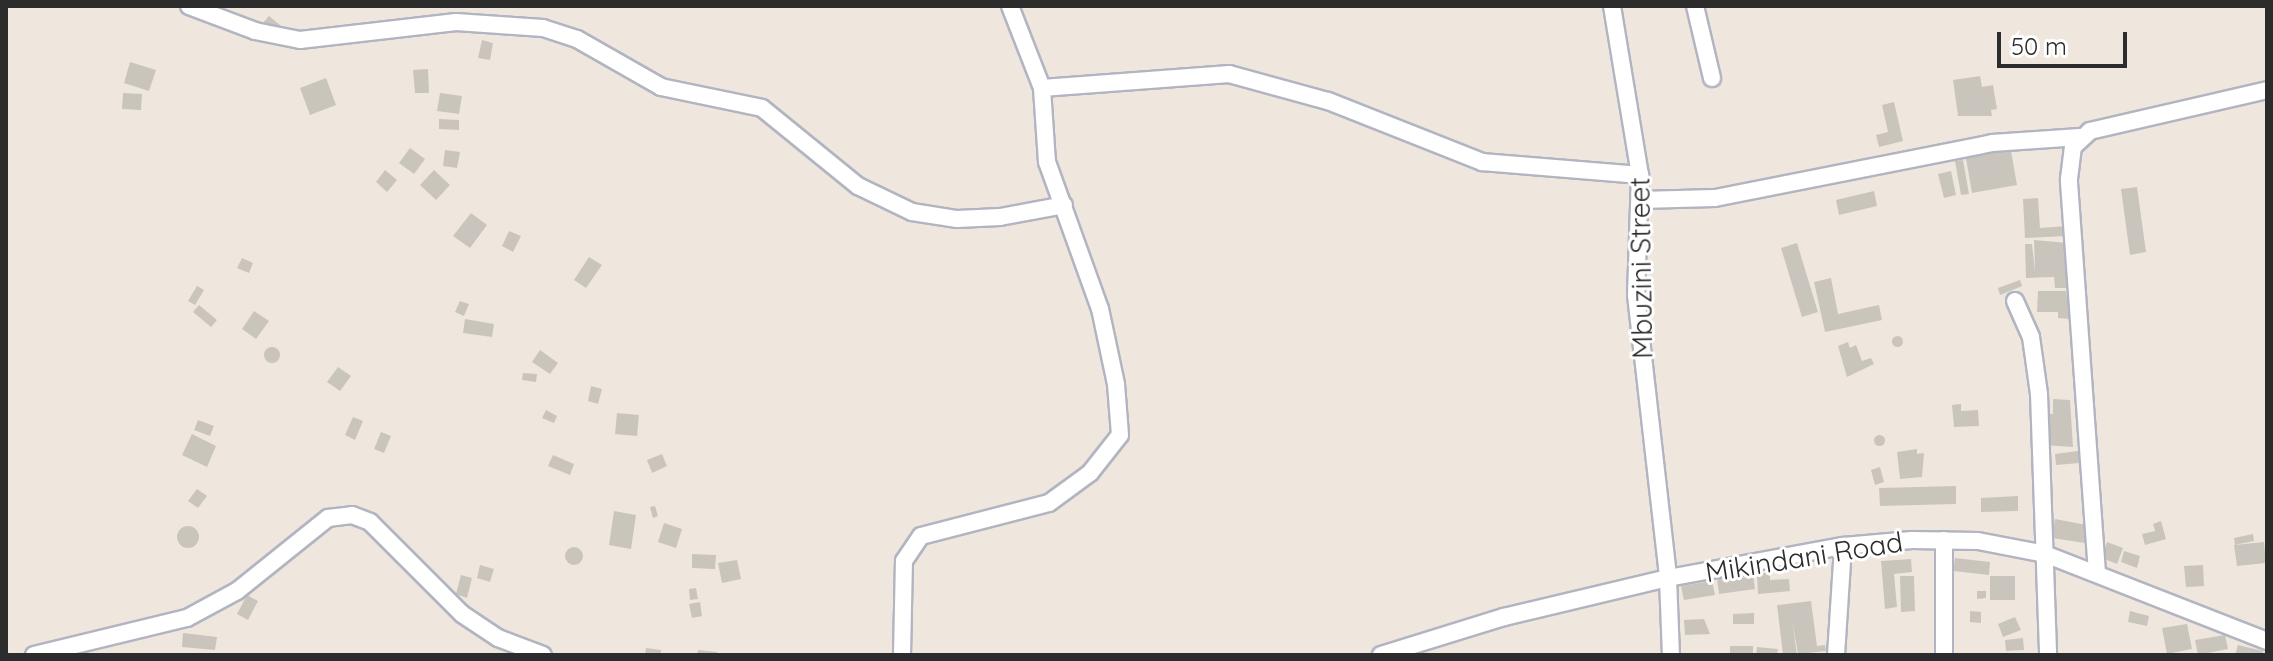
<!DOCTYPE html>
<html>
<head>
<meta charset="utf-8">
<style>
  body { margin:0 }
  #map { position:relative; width:2273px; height:661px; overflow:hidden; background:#efe7de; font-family:Quicksand,sans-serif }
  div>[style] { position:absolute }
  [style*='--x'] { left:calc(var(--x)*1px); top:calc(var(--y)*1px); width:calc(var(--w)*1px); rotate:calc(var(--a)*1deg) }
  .building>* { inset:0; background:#cac5bc }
  .round { border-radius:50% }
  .roads { filter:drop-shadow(2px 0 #b2b5c1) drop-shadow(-2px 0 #b2b5c1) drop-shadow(0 2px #b2b5c1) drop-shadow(0 -2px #b2b5c1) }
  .street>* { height:16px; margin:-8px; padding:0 8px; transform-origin:8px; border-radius:8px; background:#fff }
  span { translate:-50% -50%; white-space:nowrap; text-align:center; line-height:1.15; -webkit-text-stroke:6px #fff; paint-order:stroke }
  .street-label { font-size:28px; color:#2c2c2c }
  .frame { position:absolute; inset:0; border:8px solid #2c2c2c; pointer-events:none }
  .scale { position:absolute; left:1997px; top:32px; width:130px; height:36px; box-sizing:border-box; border:4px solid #2c2c2c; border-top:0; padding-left:10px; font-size:24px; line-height:28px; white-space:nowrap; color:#2c2c2c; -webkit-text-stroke:6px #fff; paint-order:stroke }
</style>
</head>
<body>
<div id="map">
  <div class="building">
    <i style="clip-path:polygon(269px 16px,280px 25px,273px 33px,262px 24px)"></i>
    <i style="clip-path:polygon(482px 40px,493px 43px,490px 60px,478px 58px)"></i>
    <i style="clip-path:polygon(130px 62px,156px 70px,149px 91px,124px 83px)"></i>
    <i style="clip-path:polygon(428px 69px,429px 93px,415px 93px,413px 70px)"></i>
    <i style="clip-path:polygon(1980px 76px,1982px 87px,1993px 85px,1997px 109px,1991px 110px,1992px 116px,1958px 116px,1953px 80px)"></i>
    <i style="clip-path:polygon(326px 78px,336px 105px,310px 115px,300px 88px)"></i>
    <i style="clip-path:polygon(123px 93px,142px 94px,141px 110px,122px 109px)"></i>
    <i style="clip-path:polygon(440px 93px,462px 96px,459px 114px,437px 111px)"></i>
    <i style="clip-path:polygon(1894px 102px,1903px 141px,1879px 147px,1876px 135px,1888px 132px,1882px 105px)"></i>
    <i style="clip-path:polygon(439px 119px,459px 120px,459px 130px,439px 129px)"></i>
    <i style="clip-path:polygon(2001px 147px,2002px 153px,2011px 151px,2017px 185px,1972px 193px,1965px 153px)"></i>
    <i style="clip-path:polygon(410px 148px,425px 159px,414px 174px,399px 163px)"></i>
    <i style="clip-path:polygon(445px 150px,460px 152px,457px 168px,443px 166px)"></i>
    <i style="clip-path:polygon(1963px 160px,1969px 194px,1961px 195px,1955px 161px)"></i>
    <i style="clip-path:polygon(385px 170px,397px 180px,387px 192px,376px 182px)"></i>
    <i style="clip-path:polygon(434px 170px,450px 185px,436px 200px,420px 185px)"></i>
    <i style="clip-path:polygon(1951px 171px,1956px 195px,1944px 198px,1938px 174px)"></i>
    <i style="clip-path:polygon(2137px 187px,2146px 252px,2130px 255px,2121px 189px)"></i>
    <i style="clip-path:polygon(1874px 191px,1877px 206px,1839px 215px,1836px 200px)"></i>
    <i style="clip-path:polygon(2038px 198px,2040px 228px,2066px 226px,2066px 236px,2025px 238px,2023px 199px)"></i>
    <i style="clip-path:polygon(471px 213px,487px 225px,470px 248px,453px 236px)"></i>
    <i style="clip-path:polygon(509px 231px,521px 236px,513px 252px,502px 246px)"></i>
    <i style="clip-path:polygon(2034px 240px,2068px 243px,2069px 288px,2055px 288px,2054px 277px,2026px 278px,2025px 244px,2032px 244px,2035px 272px)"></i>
    <i style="clip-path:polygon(1797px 243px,1818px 312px,1802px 317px,1781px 248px)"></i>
    <i style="clip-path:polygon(589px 257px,602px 265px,586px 288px,574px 280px)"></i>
    <i style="clip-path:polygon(242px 258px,253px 263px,249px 273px,237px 268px)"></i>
    <i style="clip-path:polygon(1831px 278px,1838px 314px,1879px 305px,1882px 320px,1825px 332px,1814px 282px)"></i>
    <i style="clip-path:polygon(2020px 280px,2022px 286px,2000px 295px,1998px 288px)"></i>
    <i style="clip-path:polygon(197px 286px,204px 290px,195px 305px,188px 301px)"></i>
    <i style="clip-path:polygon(2038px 291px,2066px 291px,2070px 319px,2058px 318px,2058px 312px,2037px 312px)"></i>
    <i style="clip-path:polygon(460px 301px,469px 304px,464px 316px,455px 312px)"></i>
    <i style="clip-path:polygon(199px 305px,217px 320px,211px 327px,193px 312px)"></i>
    <i style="clip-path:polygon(254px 311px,269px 321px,256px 339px,242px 329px)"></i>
    <i style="clip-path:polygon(465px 319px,494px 324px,492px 337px,463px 333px)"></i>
    <i class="round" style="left:1891.5px;top:335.5px;width:11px;height:11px"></i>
    <i style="clip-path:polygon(1848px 342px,1850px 348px,1856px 345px,1862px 361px,1871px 358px,1874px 364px,1847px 377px,1838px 346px)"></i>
    <i class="round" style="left:264px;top:347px;width:16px;height:16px"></i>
    <i style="clip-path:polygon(540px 350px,558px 363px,550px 374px,532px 362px)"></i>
    <i style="clip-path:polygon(338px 367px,351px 376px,340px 391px,327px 382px)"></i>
    <i style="clip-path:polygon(523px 373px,537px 374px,536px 382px,522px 380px)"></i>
    <i style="clip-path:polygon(591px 386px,602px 389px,598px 404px,588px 401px)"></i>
    <i style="clip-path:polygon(2053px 399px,2070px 400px,2073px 447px,2044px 445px,2045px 414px,2053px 414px)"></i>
    <i style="clip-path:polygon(1961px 404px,1961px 411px,1978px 410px,1979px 426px,1954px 427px,1952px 405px)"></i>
    <i style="clip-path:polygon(546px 410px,557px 416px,554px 423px,542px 418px)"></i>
    <i style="clip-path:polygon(617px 413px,639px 415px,637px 436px,615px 434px)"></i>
    <i style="clip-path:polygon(353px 417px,363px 421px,355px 440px,345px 435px)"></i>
    <i style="clip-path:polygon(198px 420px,214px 426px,210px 436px,194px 430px)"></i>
    <i style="clip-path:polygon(381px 432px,391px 436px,384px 453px,374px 449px)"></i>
    <i style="clip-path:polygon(192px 434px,216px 446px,207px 467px,182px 455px)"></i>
    <i class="round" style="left:1873.5px;top:434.5px;width:11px;height:11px"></i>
    <i style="clip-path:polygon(1917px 449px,1917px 454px,1924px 453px,1922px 477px,1900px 479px,1897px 452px)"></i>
    <i style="clip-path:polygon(2078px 451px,2080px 463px,2056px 465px,2055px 454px)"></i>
    <i style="clip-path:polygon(662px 454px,667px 466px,652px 473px,647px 460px)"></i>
    <i style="clip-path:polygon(553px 455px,574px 464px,570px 475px,548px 466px)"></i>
    <i style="clip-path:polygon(1880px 467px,1884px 482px,1875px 485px,1871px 470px)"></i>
    <i style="clip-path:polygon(1956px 486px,1956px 504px,1880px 506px,1879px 488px)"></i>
    <i style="clip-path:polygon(197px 489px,207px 496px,198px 508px,188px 501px)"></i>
    <i style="clip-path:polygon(2018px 496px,2018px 511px,1981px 512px,1981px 498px)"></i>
    <i style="clip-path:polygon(655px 506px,658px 516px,653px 518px,650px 507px)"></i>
    <i style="clip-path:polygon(614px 511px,636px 515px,631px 549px,609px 545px)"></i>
    <i style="clip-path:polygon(2055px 519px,2087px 525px,2085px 543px,2052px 538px)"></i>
    <i style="clip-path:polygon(2161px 521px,2166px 539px,2145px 545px,2142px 534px,2155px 531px,2153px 524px)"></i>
    <i style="clip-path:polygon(664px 523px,682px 529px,676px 548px,658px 542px)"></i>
    <i class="round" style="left:177px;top:526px;width:22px;height:22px"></i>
    <i style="clip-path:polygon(2253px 534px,2254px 541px,2235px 545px,2234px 538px)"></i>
    <i style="clip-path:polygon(2107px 542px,2123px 548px,2117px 564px,2102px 558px)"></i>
    <i style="clip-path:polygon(2264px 542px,2266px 563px,2237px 566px,2234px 545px)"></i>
    <i class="round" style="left:565px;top:547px;width:18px;height:18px"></i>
    <i style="clip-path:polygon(2124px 551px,2140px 556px,2137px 568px,2121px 562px)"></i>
    <i style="clip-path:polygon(692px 554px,716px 555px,715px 569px,692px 568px)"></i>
    <i style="clip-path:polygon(1955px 558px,1990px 562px,1989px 575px,1953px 571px)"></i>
    <i style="clip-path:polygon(1911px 559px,1912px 572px,1894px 574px,1897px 607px,1885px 609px,1881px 561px)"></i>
    <i style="clip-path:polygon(737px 560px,741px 579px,722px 583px,718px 563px)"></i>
    <i style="clip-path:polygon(480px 565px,494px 569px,490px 582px,477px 578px)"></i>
    <i style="clip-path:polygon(2203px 565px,2204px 586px,2186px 587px,2184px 566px)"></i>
    <i style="clip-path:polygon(1753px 573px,1755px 589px,1719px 594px,1717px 578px)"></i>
    <i style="clip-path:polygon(1757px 573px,1770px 573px,1770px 580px,1789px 579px,1790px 591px,1758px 594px)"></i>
    <i style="clip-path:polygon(461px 575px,472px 578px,467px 598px,456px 594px)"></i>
    <i style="clip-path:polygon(1900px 576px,1914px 576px,1915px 611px,1901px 612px)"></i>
    <i style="clip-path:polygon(1990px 576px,2015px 576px,2015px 600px,1990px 600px)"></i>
    <i style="clip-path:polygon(1712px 581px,1715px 595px,1684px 600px,1681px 586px)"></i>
    <i style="clip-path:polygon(696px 588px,698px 599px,690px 600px,689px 589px)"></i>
    <i style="clip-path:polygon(1977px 591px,1986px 591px,1986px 598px,1977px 599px)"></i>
    <i style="clip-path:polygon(247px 595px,258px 601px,248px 620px,237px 614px)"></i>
    <i style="clip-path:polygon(1811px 601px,1817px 646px,1825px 645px,1826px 651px,1798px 654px,1792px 620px,1797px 655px,1783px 655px,1777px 605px)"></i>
    <i style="clip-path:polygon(700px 602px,702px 616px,692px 618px,689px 604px)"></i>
    <i style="clip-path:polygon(1970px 611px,1981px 612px,1981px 623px,1970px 622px)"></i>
    <i style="clip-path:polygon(2130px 611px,2149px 616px,2147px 626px,2128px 622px)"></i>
    <i style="clip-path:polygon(1754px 613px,1754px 624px,1733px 624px,1733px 614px)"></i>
    <i style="clip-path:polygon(2015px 617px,2021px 630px,2003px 637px,1998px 624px)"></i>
    <i style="clip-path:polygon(1704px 619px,1710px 634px,1685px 635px,1684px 620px)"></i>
    <i style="clip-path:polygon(2187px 624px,2192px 649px,2167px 654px,2162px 628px)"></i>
    <i style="clip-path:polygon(183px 633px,217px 637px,215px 650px,182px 647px)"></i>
    <i style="clip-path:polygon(2225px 635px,2228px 649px,2198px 655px,2195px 640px)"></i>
    <i style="clip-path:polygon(2023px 638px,2024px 650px,2006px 651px,2005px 640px)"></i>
    <i style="clip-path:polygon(2238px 645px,2263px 651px,2262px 655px,2235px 655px)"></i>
    <i style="clip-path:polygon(1730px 646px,1753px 646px,1753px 655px,1730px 655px)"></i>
    <i style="clip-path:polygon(1757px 647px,1778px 649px,1777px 655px,1756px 655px)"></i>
    <i style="clip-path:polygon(646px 648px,661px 650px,661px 655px,645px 655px)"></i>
    <i style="clip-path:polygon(698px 650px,717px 652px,717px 655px,697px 655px)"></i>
  </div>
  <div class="roads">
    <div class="street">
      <i style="--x:189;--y:6;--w:71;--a:20.7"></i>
      <i style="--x:255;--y:31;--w:46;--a:11.3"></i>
      <i style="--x:300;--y:40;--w:157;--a:-6.6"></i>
      <i style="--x:456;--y:22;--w:87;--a:3.9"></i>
      <i style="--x:543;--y:28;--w:36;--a:18"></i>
      <i style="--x:577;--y:39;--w:97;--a:29.7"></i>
      <i style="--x:661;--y:87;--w:103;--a:11.7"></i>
      <i style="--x:762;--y:108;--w:124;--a:39.1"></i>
      <i style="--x:858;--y:186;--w:60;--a:25.7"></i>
      <i style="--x:912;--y:212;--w:46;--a:8.8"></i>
      <i style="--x:957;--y:219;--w:43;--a:-2.7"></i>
      <i style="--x:1000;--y:217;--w:65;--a:-10.6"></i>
      <i style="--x:1612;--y:6;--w:171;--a:80.6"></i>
      <i style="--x:1640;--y:175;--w:120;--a:91.9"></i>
      <i style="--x:1636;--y:295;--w:285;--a:83.5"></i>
      <i style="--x:1668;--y:578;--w:77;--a:87.8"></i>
      <i style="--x:1695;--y:6;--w:74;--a:76.7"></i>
      <i style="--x:1042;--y:88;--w:188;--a:-4.3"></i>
      <i style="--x:1229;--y:74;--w:103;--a:15.3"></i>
      <i style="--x:1328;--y:101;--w:166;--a:21.6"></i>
      <i style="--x:1482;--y:162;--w:159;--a:4.7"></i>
      <i style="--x:1640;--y:200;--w:75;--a:-1.5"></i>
      <i style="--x:1715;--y:198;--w:282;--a:-11.2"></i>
      <i style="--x:1992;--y:143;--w:88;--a:-3.9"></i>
      <i style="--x:2015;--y:301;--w:39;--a:66"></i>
      <i style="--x:2031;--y:337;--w:58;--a:82"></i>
      <i style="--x:2039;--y:394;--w:261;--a:88"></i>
      <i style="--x:2097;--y:573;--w:395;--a:-94.1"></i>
      <i style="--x:2069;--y:179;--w:32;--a:-83"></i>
      <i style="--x:2073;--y:147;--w:23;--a:-43"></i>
      <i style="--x:2090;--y:131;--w:182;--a:-13"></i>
      <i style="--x:34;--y:655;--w:157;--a:-13.6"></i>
      <i style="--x:187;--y:618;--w:57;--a:-28.4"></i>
      <i style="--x:237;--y:591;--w:117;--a:-38.7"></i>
      <i style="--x:328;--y:518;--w:24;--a:-7"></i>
      <i style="--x:352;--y:515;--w:19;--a:21"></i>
      <i style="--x:370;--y:522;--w:130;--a:45"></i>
      <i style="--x:462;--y:614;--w:43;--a:33.7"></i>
      <i style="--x:498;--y:638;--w:48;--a:20.7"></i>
      <i style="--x:902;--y:655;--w:94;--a:-88.8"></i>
      <i style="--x:904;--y:561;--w:30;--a:-56"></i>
      <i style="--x:921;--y:536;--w:132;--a:-14.5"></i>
      <i style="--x:1049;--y:503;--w:51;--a:-36.2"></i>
      <i style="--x:1090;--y:473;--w:48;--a:-51.7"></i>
      <i style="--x:1120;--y:435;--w:51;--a:-94.5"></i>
      <i style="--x:1116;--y:384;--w:77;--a:-102"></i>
      <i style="--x:1100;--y:309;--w:156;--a:-109.8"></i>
      <i style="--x:1047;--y:162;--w:74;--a:-93.9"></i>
      <i style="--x:1042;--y:88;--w:88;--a:-111.3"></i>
      <i style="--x:1381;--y:655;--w:129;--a:-17.2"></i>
      <i style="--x:1504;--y:617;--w:169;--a:-13.4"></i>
      <i style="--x:1668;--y:578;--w:178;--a:-10.4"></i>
      <i style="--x:1843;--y:546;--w:69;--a:-5"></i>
      <i style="--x:1912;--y:540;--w:66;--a:0.9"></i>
      <i style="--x:1978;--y:541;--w:68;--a:11"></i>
      <i style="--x:2045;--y:554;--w:238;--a:21.4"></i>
      <i style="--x:1836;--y:655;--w:109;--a:-86.3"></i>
      <i style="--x:1944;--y:655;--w:115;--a:-90"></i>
    </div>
  </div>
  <div class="street-label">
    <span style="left:1641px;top:268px;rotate:-91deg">Mbuzini Street</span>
    <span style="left:1804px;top:557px;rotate:-9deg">Mikindani Road</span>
  </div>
  <div class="frame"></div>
  <div class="scale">50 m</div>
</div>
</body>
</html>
